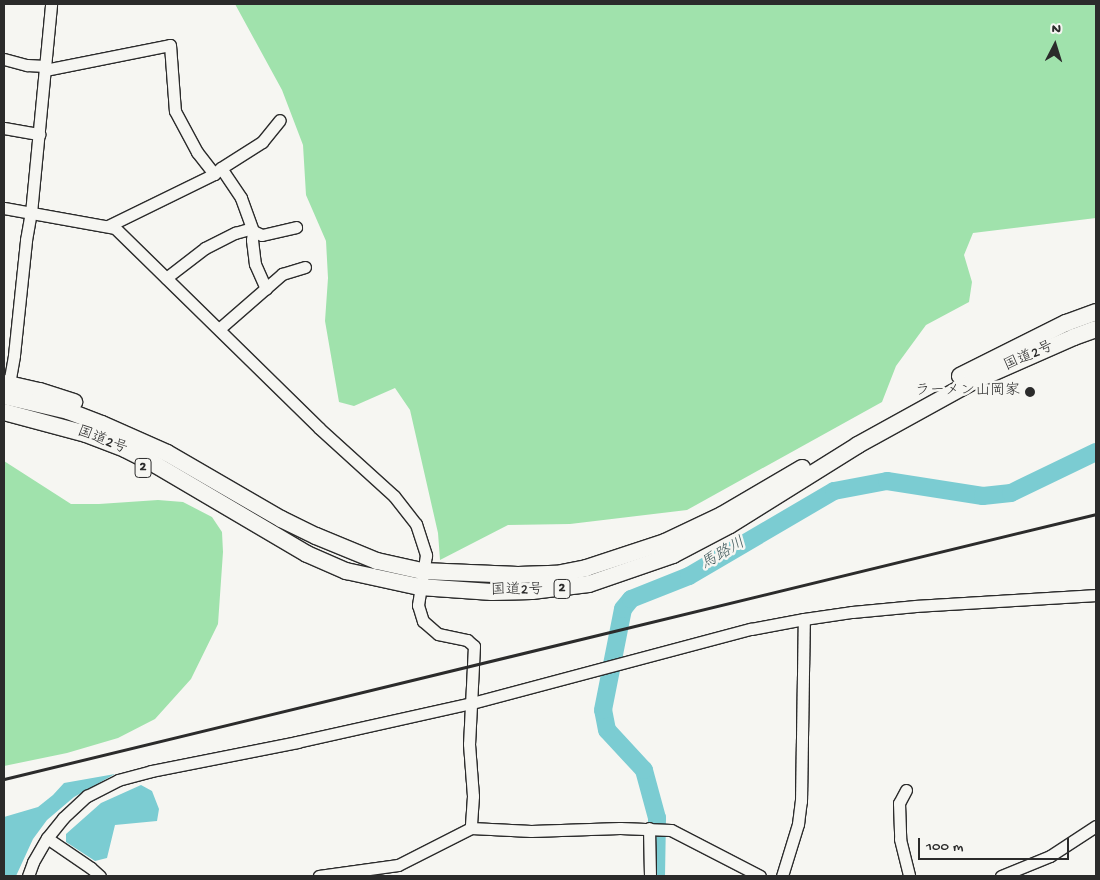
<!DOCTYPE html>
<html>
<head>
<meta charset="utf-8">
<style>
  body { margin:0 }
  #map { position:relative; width:1100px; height:880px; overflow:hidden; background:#f6f6f2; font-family:"Gochi Hand","Klee One",sans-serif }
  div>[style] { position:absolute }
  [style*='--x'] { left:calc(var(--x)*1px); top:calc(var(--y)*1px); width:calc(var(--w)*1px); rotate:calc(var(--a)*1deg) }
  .green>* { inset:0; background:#a0e2ac }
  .water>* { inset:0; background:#7bccd2 }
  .river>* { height:18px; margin:-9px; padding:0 9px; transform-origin:9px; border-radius:9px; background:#7bccd2 }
  .roads { filter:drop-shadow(1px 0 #2b2b2b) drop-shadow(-1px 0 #2b2b2b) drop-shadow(0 1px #2b2b2b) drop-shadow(0 -1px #2b2b2b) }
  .minor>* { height:11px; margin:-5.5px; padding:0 5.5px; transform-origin:5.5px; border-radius:5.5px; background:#f6f6f2 }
  .highway>* { height:16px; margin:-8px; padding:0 8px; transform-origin:8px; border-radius:8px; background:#f6f6f2 }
  .rail>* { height:3px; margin:-1.5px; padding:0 1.5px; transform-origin:1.5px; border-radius:1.5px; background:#2b2b2b }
  .dots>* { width:14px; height:14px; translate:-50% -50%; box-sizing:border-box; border:2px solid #f6f6f2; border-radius:50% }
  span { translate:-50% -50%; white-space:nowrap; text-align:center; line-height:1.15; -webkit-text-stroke:5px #f6f6f2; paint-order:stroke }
  .shield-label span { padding:1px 4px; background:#f6f6f2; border:1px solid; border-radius:4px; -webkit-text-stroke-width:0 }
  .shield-label { font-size:14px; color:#2b2b2b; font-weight:700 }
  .street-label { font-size:15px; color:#2b2b2b }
  .poi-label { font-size:15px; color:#2b2b2b }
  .right { translate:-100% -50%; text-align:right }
  .water-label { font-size:16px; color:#435b5d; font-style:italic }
  .frame { position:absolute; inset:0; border:5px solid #2b2b2b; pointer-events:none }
  .north { position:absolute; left:1030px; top:20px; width:50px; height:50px; -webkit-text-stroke:4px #f6f6f2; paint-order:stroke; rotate:5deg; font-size:14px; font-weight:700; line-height:20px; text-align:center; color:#2b2b2b }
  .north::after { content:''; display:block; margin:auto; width:18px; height:22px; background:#2b2b2b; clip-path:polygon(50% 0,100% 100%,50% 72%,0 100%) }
  .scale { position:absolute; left:918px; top:838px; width:151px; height:22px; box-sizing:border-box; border:2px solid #2b2b2b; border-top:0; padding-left:6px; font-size:15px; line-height:18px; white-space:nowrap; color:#2b2b2b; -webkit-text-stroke:4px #f6f6f2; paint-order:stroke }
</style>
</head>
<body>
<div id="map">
  <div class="green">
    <i style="clip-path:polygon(235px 4px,1096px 4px,1096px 218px,973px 233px,964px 255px,972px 282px,969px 302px,926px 325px,896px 366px,882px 402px,687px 510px,570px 524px,508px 525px,440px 560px,438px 533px,410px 410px,395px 388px,354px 406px,339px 402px,325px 321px,328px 278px,326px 241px,306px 195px,303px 145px,282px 90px)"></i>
    <i style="clip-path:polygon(4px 461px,71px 504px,99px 504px,158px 500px,183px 502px,212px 517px,222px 532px,223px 552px,218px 624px,191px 679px,155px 719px,118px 738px,67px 753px,4px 766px)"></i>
  </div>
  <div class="water">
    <i style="clip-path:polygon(115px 774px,74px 797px,47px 820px,33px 839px,16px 876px,4px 876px,4px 817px,38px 807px,53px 795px,64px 783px)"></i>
    <i style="clip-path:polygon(141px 785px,152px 791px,159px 809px,157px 821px,115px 825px,107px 858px,95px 861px,66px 842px,66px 834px,101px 803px)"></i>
  </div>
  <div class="river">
    <i style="--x:656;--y:876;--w:58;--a:-89"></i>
    <i style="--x:657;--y:818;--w:50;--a:-105.2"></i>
    <i style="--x:644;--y:770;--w:54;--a:-132.8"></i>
    <i style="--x:607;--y:730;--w:20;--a:-101"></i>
    <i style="--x:603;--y:710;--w:103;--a:-78.8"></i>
    <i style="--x:623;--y:609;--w:13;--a:-51"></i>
    <i style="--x:631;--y:599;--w:62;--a:-21.6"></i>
    <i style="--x:689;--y:576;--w:168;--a:-30.4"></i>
    <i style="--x:834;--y:491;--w:54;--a:-10.7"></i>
    <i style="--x:887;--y:481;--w:97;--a:8.9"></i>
    <i style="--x:983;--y:496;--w:28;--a:-6"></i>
    <i style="--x:1011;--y:493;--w:94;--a:-25.8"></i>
  </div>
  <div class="roads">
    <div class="minor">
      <i style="--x:4;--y:59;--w:24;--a:15"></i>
      <i style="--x:27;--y:65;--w:18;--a:3"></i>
      <i style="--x:45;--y:70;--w:127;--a:-11.3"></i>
      <i style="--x:170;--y:45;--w:66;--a:85.7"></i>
      <i style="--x:175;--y:111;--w:47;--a:61.8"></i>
      <i style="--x:197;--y:152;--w:28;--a:52"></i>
      <i style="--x:214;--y:174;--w:9;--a:-41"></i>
      <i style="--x:221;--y:168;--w:36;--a:56"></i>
      <i style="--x:241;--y:198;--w:35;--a:70"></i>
      <i style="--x:253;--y:231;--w:9;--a:96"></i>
      <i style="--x:252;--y:240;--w:24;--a:83"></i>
      <i style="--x:255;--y:264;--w:27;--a:66"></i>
      <i style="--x:4;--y:128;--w:36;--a:10"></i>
      <i style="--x:221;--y:168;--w:49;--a:-32.4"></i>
      <i style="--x:262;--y:142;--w:28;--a:-51"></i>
      <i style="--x:4;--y:208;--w:113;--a:10.2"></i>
      <i style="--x:115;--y:228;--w:286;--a:44.4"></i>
      <i style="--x:319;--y:428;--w:101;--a:42.2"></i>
      <i style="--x:394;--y:496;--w:36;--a:52"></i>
      <i style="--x:416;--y:524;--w:33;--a:72"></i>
      <i style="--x:426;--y:555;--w:51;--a:99.1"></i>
      <i style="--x:418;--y:605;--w:17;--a:73"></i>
      <i style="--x:423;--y:621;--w:20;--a:41"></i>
      <i style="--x:438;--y:634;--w:30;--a:12"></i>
      <i style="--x:467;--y:640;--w:9;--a:41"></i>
      <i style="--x:474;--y:646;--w:98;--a:92.9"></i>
      <i style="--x:469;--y:744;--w:52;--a:85.6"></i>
      <i style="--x:473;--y:796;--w:32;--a:94"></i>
      <i style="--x:471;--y:828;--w:82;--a:153.1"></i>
      <i style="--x:398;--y:865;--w:80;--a:172.1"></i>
      <i style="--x:108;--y:226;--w:118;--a:-26.1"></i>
      <i style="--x:166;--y:278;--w:49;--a:-37.6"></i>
      <i style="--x:205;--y:248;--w:34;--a:-27"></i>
      <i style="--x:235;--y:233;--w:15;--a:-16"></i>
      <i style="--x:249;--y:229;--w:14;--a:25"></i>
      <i style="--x:262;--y:235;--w:35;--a:-13"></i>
      <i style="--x:219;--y:329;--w:84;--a:-41.1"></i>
      <i style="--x:282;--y:274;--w:24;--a:-17"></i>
      <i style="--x:9;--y:384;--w:29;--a:-80"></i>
      <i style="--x:14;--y:355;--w:116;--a:-84"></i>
      <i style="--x:26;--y:240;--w:27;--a:-80"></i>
      <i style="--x:31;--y:213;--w:210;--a:-84.5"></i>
      <i style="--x:906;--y:790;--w:15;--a:118"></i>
      <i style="--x:899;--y:803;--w:36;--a:88"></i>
      <i style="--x:900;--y:839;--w:38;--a:76"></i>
      <i style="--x:471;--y:828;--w:60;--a:2.9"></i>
      <i style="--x:531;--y:831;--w:89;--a:-1.9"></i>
      <i style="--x:620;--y:828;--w:51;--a:2.2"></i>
      <i style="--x:671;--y:830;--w:100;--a:27.3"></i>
      <i style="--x:649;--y:828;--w:48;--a:88.8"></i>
      <i style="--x:47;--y:838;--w:53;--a:34.3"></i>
      <i style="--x:91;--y:868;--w:12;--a:42"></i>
      <i style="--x:28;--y:876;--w:15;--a:-70"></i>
      <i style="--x:33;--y:862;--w:28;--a:-60"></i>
      <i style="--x:47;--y:838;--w:26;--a:-51"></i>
      <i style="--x:63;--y:818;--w:33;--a:-43"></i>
      <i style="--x:87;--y:796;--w:35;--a:-27"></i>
      <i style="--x:118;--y:780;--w:34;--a:-15"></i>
      <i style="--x:151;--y:771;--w:149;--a:-11.2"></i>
      <i style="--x:297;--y:742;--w:179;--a:-12.6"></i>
      <i style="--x:472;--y:703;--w:289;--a:-14.9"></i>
      <i style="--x:751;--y:629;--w:54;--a:-10.7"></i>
      <i style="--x:804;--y:619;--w:49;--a:-8.3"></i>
      <i style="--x:852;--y:612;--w:64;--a:-5.4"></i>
      <i style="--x:916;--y:606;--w:180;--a:-3.5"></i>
      <i style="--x:782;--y:876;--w:54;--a:-72.9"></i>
      <i style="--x:798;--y:824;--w:23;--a:-83"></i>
      <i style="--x:801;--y:801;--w:182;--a:-89.1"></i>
      <i style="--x:1001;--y:876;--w:53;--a:-22.2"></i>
      <i style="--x:1050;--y:856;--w:55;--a:-33.1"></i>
    </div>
    <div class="highway">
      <i style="--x:960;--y:376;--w:119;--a:-26.6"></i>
      <i style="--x:1066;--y:323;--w:32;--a:-20"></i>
      <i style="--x:4;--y:383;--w:37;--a:13"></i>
      <i style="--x:40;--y:391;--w:36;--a:18"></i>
      <i style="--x:4;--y:396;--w:66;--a:13.2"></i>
      <i style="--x:68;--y:411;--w:36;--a:21"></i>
      <i style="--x:102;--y:424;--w:71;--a:24"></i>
      <i style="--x:167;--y:453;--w:132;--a:30.1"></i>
      <i style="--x:281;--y:519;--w:39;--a:26"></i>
      <i style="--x:316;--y:536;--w:66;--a:22.3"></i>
      <i style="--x:377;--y:561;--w:46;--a:12.5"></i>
      <i style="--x:422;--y:571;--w:96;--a:2.4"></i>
      <i style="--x:518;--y:575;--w:38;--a:-2"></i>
      <i style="--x:556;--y:574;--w:31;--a:-11"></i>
      <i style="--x:586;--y:568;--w:83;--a:-18.2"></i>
      <i style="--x:665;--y:542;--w:63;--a:-25.3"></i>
      <i style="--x:722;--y:515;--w:93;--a:-30.4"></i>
      <i style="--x:4;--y:412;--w:85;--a:15"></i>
      <i style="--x:86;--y:434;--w:42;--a:21"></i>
      <i style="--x:125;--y:449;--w:35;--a:27"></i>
      <i style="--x:156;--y:465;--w:175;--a:30.5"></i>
      <i style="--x:307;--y:554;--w:43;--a:23.6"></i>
      <i style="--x:346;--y:571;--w:76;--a:12.2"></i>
      <i style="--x:420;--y:587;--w:72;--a:4"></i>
      <i style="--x:492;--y:592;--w:40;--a:-1.4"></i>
      <i style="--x:532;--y:591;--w:57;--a:-7"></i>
      <i style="--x:589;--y:584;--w:89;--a:-19"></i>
      <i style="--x:673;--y:555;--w:64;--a:-27.8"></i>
      <i style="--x:730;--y:525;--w:151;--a:-32"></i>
      <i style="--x:858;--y:445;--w:130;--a:-28.9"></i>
      <i style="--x:972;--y:382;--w:111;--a:-23.8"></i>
      <i style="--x:1074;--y:337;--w:23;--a:-20"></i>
    </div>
  </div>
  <div class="rail">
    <i style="--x:4;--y:779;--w:1124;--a:-13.64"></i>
  </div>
  <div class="dots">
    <i style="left:1030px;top:392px;background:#2b2b2b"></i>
  </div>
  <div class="shield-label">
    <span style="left:143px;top:468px">2</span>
    <span style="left:562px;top:589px">2</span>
  </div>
  <div class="street-label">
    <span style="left:1029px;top:357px;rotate:-24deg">国道2号</span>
    <span style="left:102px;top:441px;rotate:21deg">国道2号</span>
    <span style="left:517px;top:591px;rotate:-1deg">国道2号</span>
  </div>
  <div class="poi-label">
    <span class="right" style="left:1020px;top:392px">ラーメン山岡家</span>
  </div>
  <div class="water-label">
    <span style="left:724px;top:555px;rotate:-30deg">馬路川</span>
  </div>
  <div class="frame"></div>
  <div class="north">N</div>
  <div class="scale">100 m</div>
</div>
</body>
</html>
